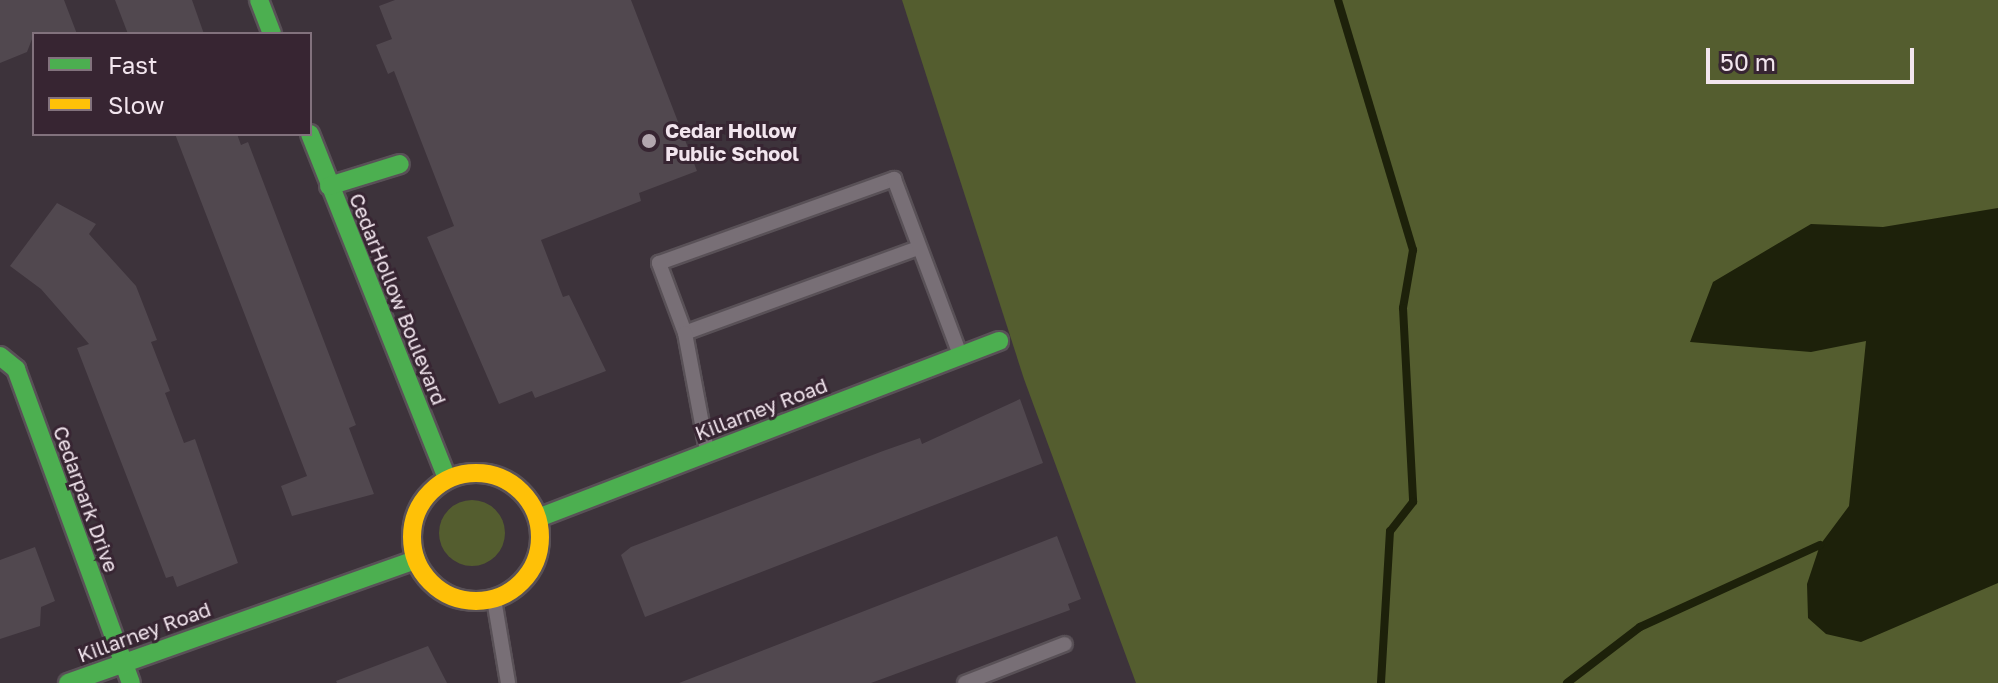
<!DOCTYPE html>
<html>
<head>
<meta charset="utf-8">
<style>
  body { margin:0 }
  #map { position:relative; width:1998px; height:683px; overflow:hidden; background:#3d333b; font-family:"Golos Text",sans-serif }
  div>[style] { position:absolute }
  [style*='--x'] { left:calc(var(--x)*1px); top:calc(var(--y)*1px); width:calc(var(--w)*1px); rotate:calc(var(--a)*1deg) }
  .green>* { inset:0; background:#545d2f }
  .round { border-radius:50% }
  .water>* { inset:0; background:#1d210a }
  .stream>* { height:8px; margin:-4px; padding:0 4px; transform-origin:4px; border-radius:4px; background:#1d210a }
  .building>* { inset:0; background:#51484f }
  .roads { filter:drop-shadow(2px 0 #595157) drop-shadow(-2px 0 #595157) drop-shadow(0 2px #595157) drop-shadow(0 -2px #595157) }
  .lane>* { height:14px; margin:-7px; padding:0 7px; transform-origin:7px; border-radius:7px; background:#786f76 }
  .fast>* { height:18px; margin:-9px; padding:0 9px; transform-origin:9px; border-radius:9px; background:#4caf50 }
  .slow>* { height:18px; margin:-9px; padding:0 9px; transform-origin:9px; border-radius:9px; background:#ffc107 }
  .slow>.ring { margin:-9px; padding:0; box-sizing:content-box; background:none; border:18px solid #ffc107; border-radius:50% }
  .dots>* { width:22px; height:22px; translate:-50% -50%; box-sizing:border-box; border:4px solid #372532; border-radius:50% }
  span { translate:-50% -50%; white-space:nowrap; text-align:center; line-height:1.15; -webkit-text-stroke:6px #372532; paint-order:stroke }
  .poi-label { font-size:20px; color:#f2e5ee; font-weight:700 }
  .left { translate:0 -50%; text-align:left }
  .street-label { font-size:20px; color:#f2e5ee }
  .legend { position:absolute; left:32px; top:32px; width:280px; height:104px; box-sizing:border-box; background:#372532; border:2px solid #82727d; margin:0; padding:10px 14px; list-style:none; font-size:24px; color:#f2e5ee }
  .legend li { display:flex; align-items:center; gap:16px; height:40px }
  .legend b { width:40px; border:2px solid #82727d }
  .scale { position:absolute; left:1706px; top:48px; width:208px; height:36px; box-sizing:border-box; border:4px solid #f2e5ee; border-top:0; padding-left:10px; font-size:24px; line-height:28px; white-space:nowrap; color:#f2e5ee; -webkit-text-stroke:6px #372532; paint-order:stroke }
</style>
</head>
<body>
<div id="map">
  <div class="green">
    <i style="clip-path:polygon(902px 0,1998px 0,1998px 683px,1136px 683px,1024px 379px)"></i>
    <i class="round" style="left:439px;top:500px;width:66px;height:66px"></i>
  </div>
  <div class="water">
    <i style="clip-path:polygon(1998px 208px,1998px 583px,1861px 642px,1826px 634px,1808px 618px,1807px 584px,1820px 545px,1849px 506px,1866px 341px,1811px 352px,1690px 342px,1713px 282px,1811px 224px,1883px 227px)"></i>
  </div>
  <div class="stream">
    <i style="--x:1338;--y:0;--w:261;--a:73.3"></i>
    <i style="--x:1413;--y:250;--w:59;--a:99.8"></i>
    <i style="--x:1403;--y:308;--w:194;--a:87"></i>
    <i style="--x:1413;--y:502;--w:37;--a:128"></i>
    <i style="--x:1390;--y:531;--w:152;--a:93.4"></i>
    <i style="--x:1567;--y:683;--w:92;--a:-37.5"></i>
    <i style="--x:1640;--y:627;--w:198;--a:-24.5"></i>
  </div>
  <div class="building">
    <i style="clip-path:polygon(0 0,64px 0,77px 34px,34px 34px,27px 52px,0 63px)"></i>
    <i style="clip-path:polygon(115px 0,192px 0,204px 34px,128px 34px)"></i>
    <i style="clip-path:polygon(395px 0,631px 0,697px 171px,639px 193px,641px 201px,541px 240px,563px 297px,569px 295px,606px 371px,535px 398px,532px 391px,499px 404px,427px 237px,454px 226px,394px 71px,388px 74px,376px 45px,392px 39px,379px 6px)"></i>
    <i style="clip-path:polygon(175px 134px,237px 134px,241px 145px,248px 142px,356px 425px,349px 428px,374px 494px,292px 516px,281px 486px,307px 476px)"></i>
    <i style="clip-path:polygon(57px 203px,96px 224px,89px 234px,136px 286px,157px 340px,151px 342px,170px 391px,165px 393px,184px 443px,195px 439px,238px 563px,177px 587px,173px 576px,166px 578px,77px 348px,89px 344px,41px 289px,10px 266px)"></i>
    <i style="clip-path:polygon(1020px 399px,1043px 463px,645px 617px,621px 555px,631px 547px,883px 451px,920px 438px,922px 444px)"></i>
    <i style="clip-path:polygon(1057px 536px,1081px 599px,1068px 604px,1070px 610px,871px 683px,679px 683px)"></i>
    <i style="clip-path:polygon(35px 547px,55px 601px,41px 607px,40px 626px,0 639px,0 560px)"></i>
    <i style="clip-path:polygon(428px 646px,447px 683px,337px 683px,336px 681px)"></i>
  </div>
  <div class="roads">
    <div class="lane">
      <i style="--x:918;--y:248;--w:248;--a:160"></i>
      <i style="--x:685;--y:333;--w:75;--a:-110.4"></i>
      <i style="--x:659;--y:263;--w:250;--a:-19.7"></i>
      <i style="--x:894;--y:179;--w:188;--a:69.4"></i>
      <i style="--x:685;--y:333;--w:120;--a:79.4"></i>
      <i style="--x:494;--y:599;--w:85;--a:80.5"></i>
      <i style="--x:965;--y:683;--w:107;--a:-21.3"></i>
    </div>
    <div class="fast">
      <i style="--x:259;--y:0;--w:36;--a:69"></i>
      <i style="--x:310;--y:134;--w:371;--a:68.3"></i>
      <i style="--x:329;--y:186;--w:74;--a:-17.2"></i>
      <i style="--x:0;--y:356;--w:21;--a:39"></i>
      <i style="--x:16;--y:369;--w:334;--a:69.9"></i>
      <i style="--x:538;--y:518;--w:494;--a:-21"></i>
      <i style="--x:68;--y:683;--w:369;--a:-19.5"></i>
    </div>
    <div class="slow">
      <i class="ring" style="left:412px;top:473px;width:110px;height:110px"></i>
    </div>
  </div>
  <div class="dots">
    <i style="left:649px;top:141px;background:#b3a7af"></i>
  </div>
  <div class="poi-label">
    <span class="left" style="left:665px;top:142px">Cedar Hollow<br>Public School</span>
  </div>
  <div class="street-label">
    <span style="left:398px;top:299px;rotate:68deg">CedarHollow Boulevard</span>
    <span style="left:761px;top:409px;rotate:-21deg">Killarney Road</span>
    <span style="left:86px;top:499px;rotate:70deg">Cedarpark Drive</span>
    <span style="left:144px;top:632px;rotate:-20deg">Killarney Road</span>
  </div>
  <ul class="legend">
  <li><b style="height:10px;background:#4caf50"></b>Fast</li>
  <li><b style="height:10px;background:#ffc107"></b>Slow</li>
  </ul>
  <div class="scale">50 m</div>
</div>
</body>
</html>
